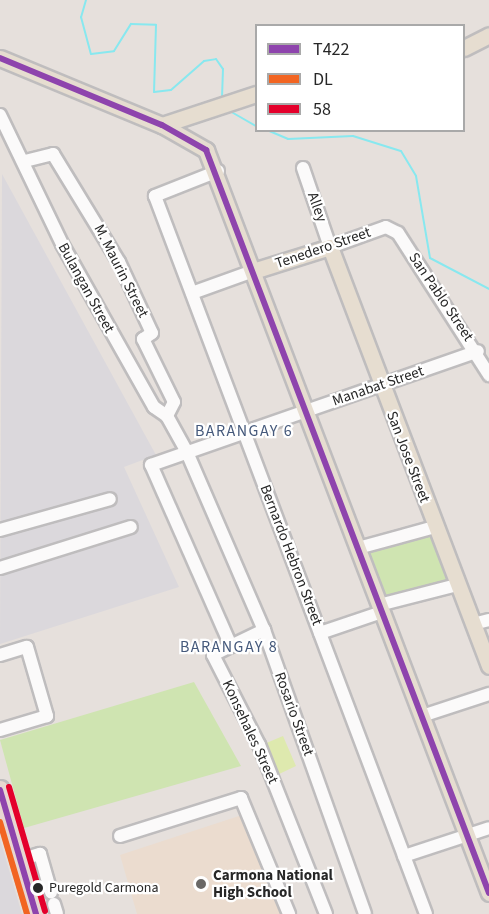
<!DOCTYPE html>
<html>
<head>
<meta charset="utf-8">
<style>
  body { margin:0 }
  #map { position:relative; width:489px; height:914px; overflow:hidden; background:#e6e0dc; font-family:"Source Sans 3",sans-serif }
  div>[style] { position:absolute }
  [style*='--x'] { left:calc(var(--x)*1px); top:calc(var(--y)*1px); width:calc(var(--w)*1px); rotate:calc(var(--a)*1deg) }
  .industrial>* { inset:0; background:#dbd8dc }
  .education>* { inset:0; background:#ebdccf }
  .green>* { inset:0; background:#cfe4b1 }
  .pitch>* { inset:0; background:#dee9ae }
  .stream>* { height:2px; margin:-1px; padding:0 1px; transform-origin:1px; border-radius:1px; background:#88e8ef }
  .roads { filter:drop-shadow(2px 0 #bfbdbe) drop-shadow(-2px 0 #bfbdbe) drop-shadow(0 2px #bfbdbe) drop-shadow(0 -2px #bfbdbe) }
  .minor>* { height:12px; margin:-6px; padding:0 6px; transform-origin:6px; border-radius:6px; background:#fbfafa }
  .major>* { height:15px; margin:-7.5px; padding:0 7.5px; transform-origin:7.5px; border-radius:7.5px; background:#e6ddd0 }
  .highway>* { height:18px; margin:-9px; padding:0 9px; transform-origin:9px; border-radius:9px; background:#e8d7d1 }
  .bus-1>* { height:6px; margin:-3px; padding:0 3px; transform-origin:3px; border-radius:3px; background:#8e44ad }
  .bus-2>* { height:6px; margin:-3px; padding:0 3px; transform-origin:3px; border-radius:3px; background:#f26522 }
  .bus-3>* { height:6px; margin:-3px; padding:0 3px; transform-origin:3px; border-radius:3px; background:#e4002b }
  .dots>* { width:16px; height:16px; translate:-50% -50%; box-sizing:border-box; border:3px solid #fff; border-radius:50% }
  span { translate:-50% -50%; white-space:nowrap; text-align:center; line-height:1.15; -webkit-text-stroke:4.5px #fff; paint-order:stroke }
  .bus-label { font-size:14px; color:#272727 }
  .left { translate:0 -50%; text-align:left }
  .street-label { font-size:15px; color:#272727 }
  .poi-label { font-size:15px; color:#272727; font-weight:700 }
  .neighbourhood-label { font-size:16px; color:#45597b; letter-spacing:1.5px }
  .legend { position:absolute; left:255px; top:24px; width:210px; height:108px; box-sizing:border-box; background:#fff; border:2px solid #a9a9a9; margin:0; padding:8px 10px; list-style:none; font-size:18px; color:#272727 }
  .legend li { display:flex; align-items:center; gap:12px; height:30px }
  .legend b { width:30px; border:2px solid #a9a9a9 }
</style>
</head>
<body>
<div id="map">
  <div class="industrial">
    <i style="clip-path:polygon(2px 174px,156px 455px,124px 467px,179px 587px,0 644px)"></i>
    <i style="clip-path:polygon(0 839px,22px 914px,0 914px)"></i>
  </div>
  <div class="education">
    <i style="clip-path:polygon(245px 814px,284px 914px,137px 914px,120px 855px)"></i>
  </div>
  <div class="green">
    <i style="clip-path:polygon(430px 531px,450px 585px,384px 600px,366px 551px)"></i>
    <i style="clip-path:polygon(194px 682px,241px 766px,24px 828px,0 740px)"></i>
  </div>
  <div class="pitch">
    <i style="clip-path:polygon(283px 736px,296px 766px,277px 775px,264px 744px)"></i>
  </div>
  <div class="stream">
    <i style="--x:86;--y:0;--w:18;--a:106"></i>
    <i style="--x:81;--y:17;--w:38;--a:75"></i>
    <i style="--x:91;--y:54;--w:23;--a:-7"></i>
    <i style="--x:114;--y:51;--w:32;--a:-58"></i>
    <i style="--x:131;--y:24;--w:25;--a:2"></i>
    <i style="--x:156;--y:25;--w:67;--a:91.7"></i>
    <i style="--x:154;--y:92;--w:17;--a:-7"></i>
    <i style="--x:171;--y:90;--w:44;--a:-41.3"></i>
    <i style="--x:204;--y:61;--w:12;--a:-9"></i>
    <i style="--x:216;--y:59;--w:12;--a:55"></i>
    <i style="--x:223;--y:69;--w:31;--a:92"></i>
    <i style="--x:228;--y:110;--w:32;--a:30"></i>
    <i style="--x:267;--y:130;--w:23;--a:23"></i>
    <i style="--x:288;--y:139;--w:65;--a:-2.6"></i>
    <i style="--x:353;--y:136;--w:50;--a:17.4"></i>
    <i style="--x:401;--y:151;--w:29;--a:59"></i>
    <i style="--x:416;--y:176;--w:83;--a:80.3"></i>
    <i style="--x:430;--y:258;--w:67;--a:27.7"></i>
  </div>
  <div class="roads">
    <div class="minor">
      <i style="--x:0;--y:115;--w:143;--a:64.3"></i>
      <i style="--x:62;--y:244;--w:187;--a:60.6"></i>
      <i style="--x:154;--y:407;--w:16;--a:35"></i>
      <i style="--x:167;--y:416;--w:39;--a:61"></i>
      <i style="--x:186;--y:450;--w:196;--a:66.6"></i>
      <i style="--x:264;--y:630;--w:301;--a:70.4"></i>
      <i style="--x:25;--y:161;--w:29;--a:-14"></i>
      <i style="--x:53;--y:154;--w:127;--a:58.6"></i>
      <i style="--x:119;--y:262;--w:78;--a:65.1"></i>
      <i style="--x:152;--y:333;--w:11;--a:146"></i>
      <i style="--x:143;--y:339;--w:70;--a:63.8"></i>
      <i style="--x:174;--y:402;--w:16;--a:117"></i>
      <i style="--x:303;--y:168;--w:83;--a:71.1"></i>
      <i style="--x:330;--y:247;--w:59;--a:-19.7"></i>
      <i style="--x:386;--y:227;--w:13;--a:27"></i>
      <i style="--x:398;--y:233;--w:169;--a:57.3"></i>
      <i style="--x:218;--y:171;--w:68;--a:158.4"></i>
      <i style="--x:155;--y:196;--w:767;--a:69.32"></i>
      <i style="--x:192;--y:293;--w:65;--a:-19.8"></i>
      <i style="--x:0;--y:530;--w:114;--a:-15.7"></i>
      <i style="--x:358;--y:548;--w:80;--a:-15.3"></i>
      <i style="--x:0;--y:568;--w:137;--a:-17.4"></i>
      <i style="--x:379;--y:605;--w:81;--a:-14.4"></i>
      <i style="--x:473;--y:624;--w:16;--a:-14"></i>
      <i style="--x:320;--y:633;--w:65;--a:-18.7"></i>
      <i style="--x:231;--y:646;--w:37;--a:-26"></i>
      <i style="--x:0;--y:655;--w:28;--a:-17"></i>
      <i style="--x:27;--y:647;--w:72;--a:73.8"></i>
      <i style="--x:47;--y:716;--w:49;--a:163.4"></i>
      <i style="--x:422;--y:716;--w:71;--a:-18.2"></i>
      <i style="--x:120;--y:836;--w:127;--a:-17.4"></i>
      <i style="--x:241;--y:798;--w:126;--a:67.5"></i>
      <i style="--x:404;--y:856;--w:89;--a:-18.2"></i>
      <i style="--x:20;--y:860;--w:21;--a:-17"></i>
      <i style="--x:40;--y:854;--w:40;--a:74"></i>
      <i style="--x:54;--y:904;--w:10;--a:73"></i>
      <i style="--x:326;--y:914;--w:182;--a:-111.6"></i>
      <i style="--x:259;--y:745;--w:101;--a:-117.1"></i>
      <i style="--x:213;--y:655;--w:20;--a:-27"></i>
      <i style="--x:231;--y:646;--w:198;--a:-113.8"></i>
      <i style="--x:151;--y:465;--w:346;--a:-19.2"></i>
    </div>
    <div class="major">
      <i style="--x:464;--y:48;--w:28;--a:-27"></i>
      <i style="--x:0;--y:58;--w:175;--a:22.5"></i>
      <i style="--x:162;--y:125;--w:51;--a:29.6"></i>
      <i style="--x:206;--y:150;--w:795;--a:69.15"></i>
      <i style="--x:162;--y:125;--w:99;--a:-18.3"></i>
      <i style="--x:253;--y:271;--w:81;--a:-17.3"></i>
      <i style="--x:330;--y:247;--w:448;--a:69.2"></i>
    </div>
    <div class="highway">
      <i style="--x:0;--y:790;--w:129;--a:73.8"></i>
    </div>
  </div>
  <div class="bus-1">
    <i style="--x:0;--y:58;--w:175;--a:22.5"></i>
    <i style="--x:162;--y:125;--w:51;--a:29.6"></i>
    <i style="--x:206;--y:150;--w:795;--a:69.15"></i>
    <i style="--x:0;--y:790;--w:129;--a:73.8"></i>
  </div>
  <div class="bus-2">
    <i style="--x:0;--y:822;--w:96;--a:73.6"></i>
  </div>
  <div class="bus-3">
    <i style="--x:9;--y:787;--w:129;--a:73.8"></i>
  </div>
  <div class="dots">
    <i style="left:201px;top:884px;background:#6a6866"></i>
    <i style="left:38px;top:888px;background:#272727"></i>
  </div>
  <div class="bus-label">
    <span class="left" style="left:49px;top:888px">Puregold Carmona</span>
  </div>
  <div class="street-label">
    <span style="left:317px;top:207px;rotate:70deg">Alley</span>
    <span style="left:323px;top:248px;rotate:-19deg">Tenedero Street</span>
    <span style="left:121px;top:271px;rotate:63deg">M. Maurin Street</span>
    <span style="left:86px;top:288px;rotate:61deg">Bulangan Street</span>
    <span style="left:441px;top:297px;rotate:56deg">San Pablo Street</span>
    <span style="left:378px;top:386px;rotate:-19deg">Manabat Street</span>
    <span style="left:408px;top:457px;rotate:69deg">San Jose Street</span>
    <span style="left:291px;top:555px;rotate:69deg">Bernardo Hebron Street</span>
    <span style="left:294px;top:714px;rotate:70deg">Rosario Street</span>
    <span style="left:250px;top:732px;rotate:65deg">Konsehales Street</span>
  </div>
  <div class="poi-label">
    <span class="left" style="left:213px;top:884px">Carmona National<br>High School</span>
  </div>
  <div class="neighbourhood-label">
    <span style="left:244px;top:431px">BARANGAY 6</span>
    <span style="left:229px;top:647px">BARANGAY 8</span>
  </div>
  <ul class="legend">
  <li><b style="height:8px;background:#8e44ad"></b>T422</li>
  <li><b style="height:8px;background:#f26522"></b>DL</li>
  <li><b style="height:8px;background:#e4002b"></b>58</li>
  </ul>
</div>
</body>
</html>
